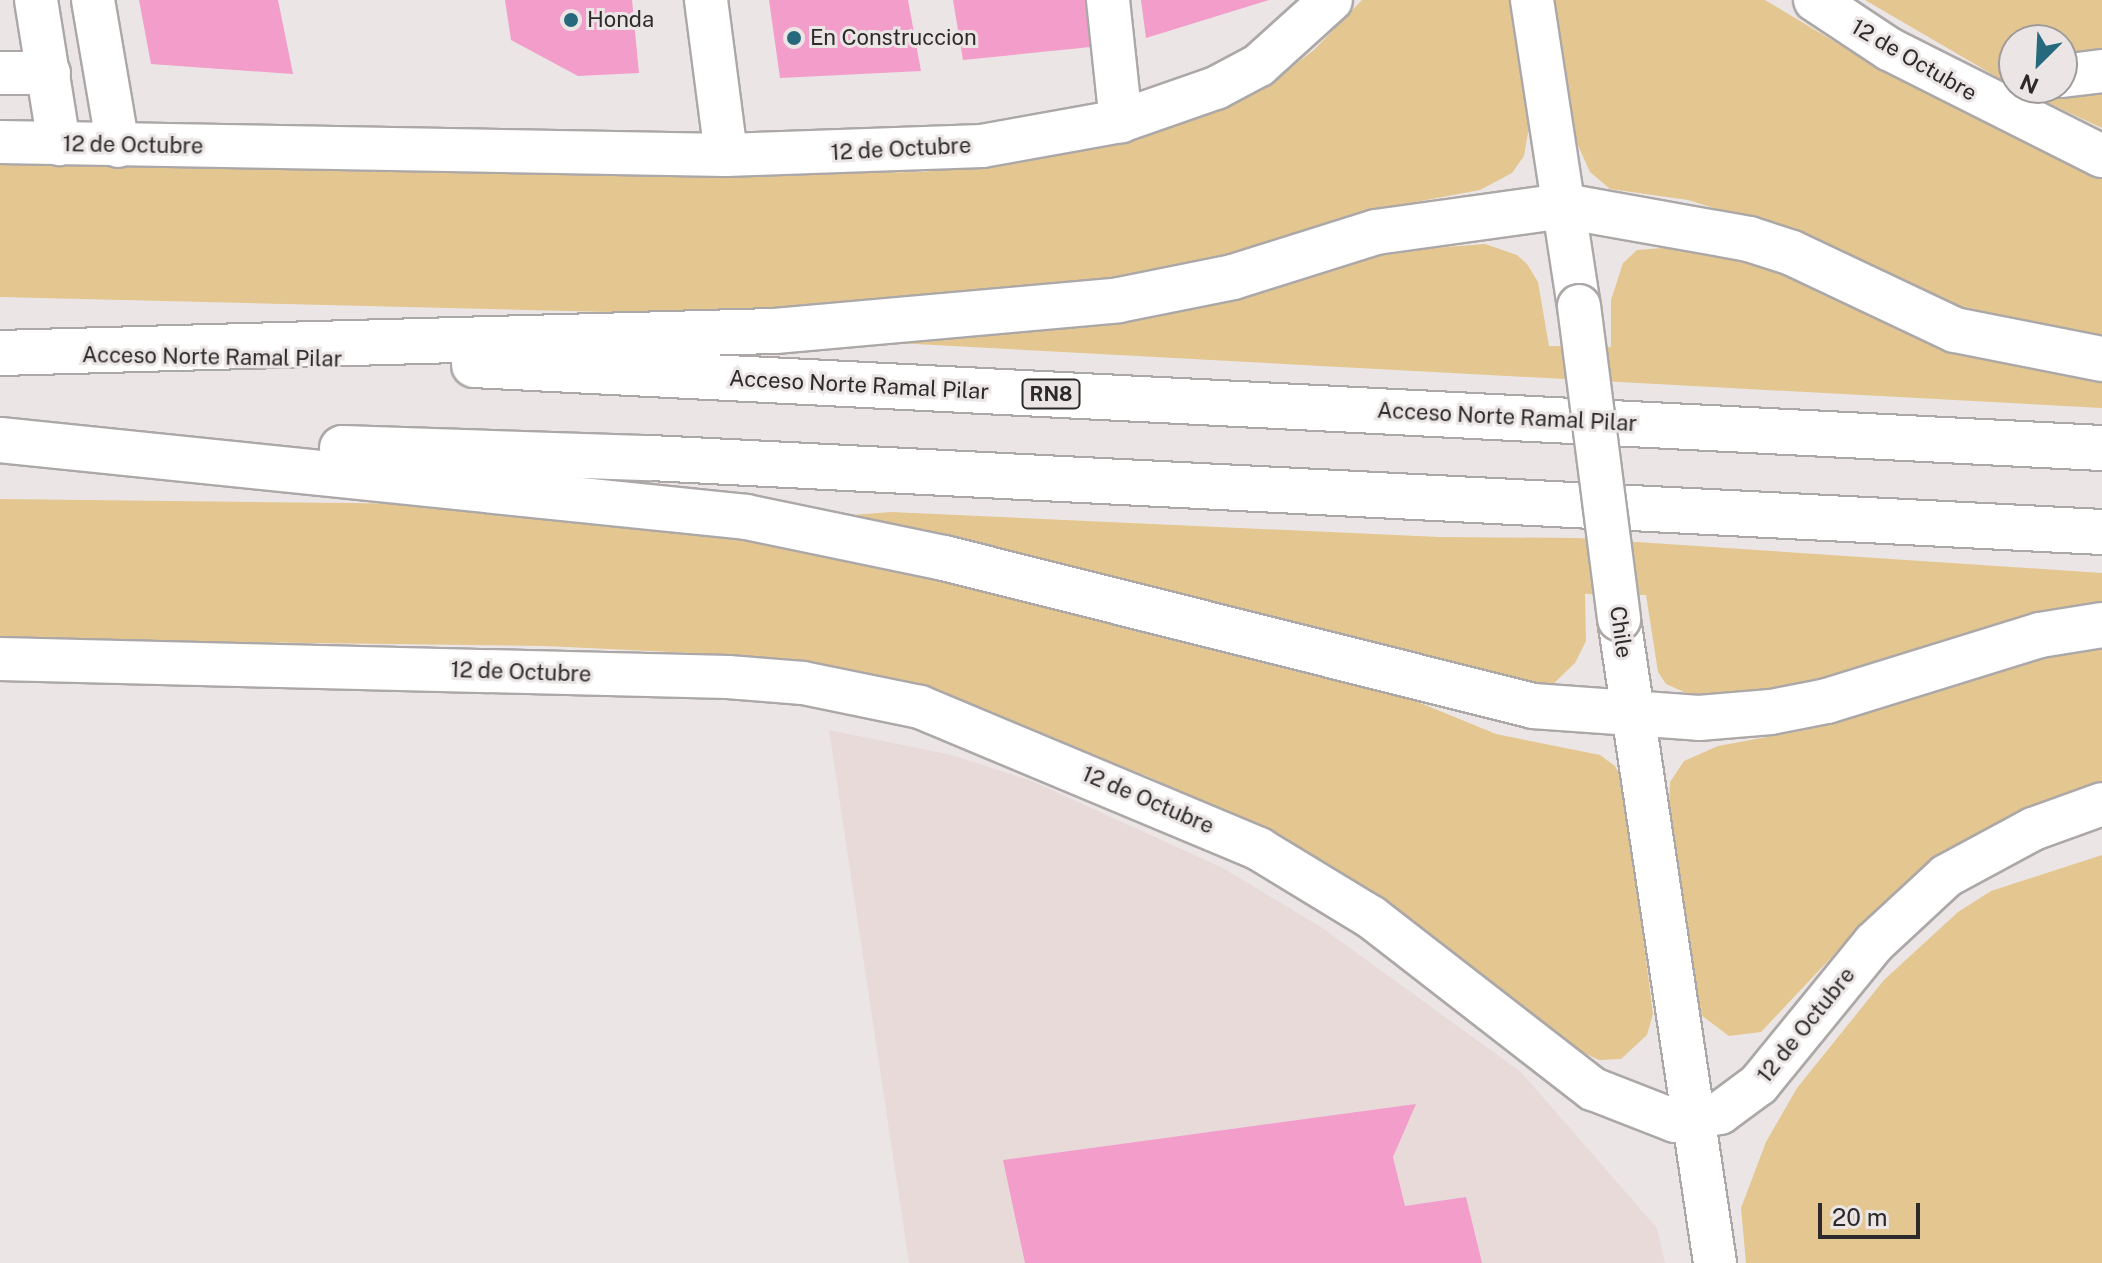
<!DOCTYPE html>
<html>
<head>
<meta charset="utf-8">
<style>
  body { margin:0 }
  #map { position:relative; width:2102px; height:1263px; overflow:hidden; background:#ebe6e5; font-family:"Public Sans",sans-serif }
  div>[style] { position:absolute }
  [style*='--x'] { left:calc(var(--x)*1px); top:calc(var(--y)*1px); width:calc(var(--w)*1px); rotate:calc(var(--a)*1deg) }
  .built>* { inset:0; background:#e9dada }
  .green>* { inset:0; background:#e4c690 }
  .building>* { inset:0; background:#f29dca }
  .roads { filter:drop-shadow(2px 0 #ada8a8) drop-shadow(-2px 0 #ada8a8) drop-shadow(0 2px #ada8a8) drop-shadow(0 -2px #ada8a8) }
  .minor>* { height:42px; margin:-21px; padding:0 21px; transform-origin:21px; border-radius:21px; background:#fff }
  .highway>* { height:44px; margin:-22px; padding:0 22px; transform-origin:22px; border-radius:22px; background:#fff }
  .bridges { filter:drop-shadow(2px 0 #ada8a8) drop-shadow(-2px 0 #ada8a8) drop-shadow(0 2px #ada8a8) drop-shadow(0 -2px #ada8a8) }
  .minor-bridge>* { height:42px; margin:-21px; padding:0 21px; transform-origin:21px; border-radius:21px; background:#fff }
  .dots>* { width:22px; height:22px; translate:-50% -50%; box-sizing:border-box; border:4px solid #ebe6e5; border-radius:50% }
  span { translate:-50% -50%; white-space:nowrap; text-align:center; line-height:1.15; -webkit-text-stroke:6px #ebe6e5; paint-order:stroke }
  .shield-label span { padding:2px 6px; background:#ebe6e5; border:2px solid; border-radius:6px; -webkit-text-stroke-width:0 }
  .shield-label { font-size:20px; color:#2c2a2a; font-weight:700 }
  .poi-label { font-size:22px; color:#2c2a2a }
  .left { translate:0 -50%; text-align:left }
  .street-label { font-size:22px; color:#2c2a2a }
  .north { position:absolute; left:1998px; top:24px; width:80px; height:80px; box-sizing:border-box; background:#ebe6e5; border:2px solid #9f9b9a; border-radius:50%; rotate:204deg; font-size:22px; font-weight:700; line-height:32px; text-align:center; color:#2c2a2a }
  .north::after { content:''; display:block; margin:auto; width:28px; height:36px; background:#27697c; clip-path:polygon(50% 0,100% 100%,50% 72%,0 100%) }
  .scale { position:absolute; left:1818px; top:1203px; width:102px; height:36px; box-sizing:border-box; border:4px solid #2c2a2a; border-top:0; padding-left:10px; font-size:24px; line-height:28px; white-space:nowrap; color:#2c2a2a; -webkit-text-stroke:6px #ebe6e5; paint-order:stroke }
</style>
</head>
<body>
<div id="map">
  <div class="built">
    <i style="clip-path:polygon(829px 730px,952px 755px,1032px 781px,1223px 868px,1321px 927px,1521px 1072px,1657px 1228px,1665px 1263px,909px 1263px)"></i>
  </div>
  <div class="green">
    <i style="clip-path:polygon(1362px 0,1512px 0,1529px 127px,1524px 156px,1512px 173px,1480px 190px,1357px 213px,1268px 245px,1145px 277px,833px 308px,693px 314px,0 297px,0 159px,774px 174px,921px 172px,975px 166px,1228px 105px,1272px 82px,1314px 50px)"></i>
    <i style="clip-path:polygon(1553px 0,1765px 0,1892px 76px,2102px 176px,2102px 346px,1995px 328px,1769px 225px,1688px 200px,1610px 189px,1590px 172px,1575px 139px)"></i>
    <i style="clip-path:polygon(1865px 0,2102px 0,2102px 128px,2016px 88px,2062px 88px,2062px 40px,2014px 40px,2014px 87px)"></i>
    <i style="clip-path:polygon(1485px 244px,1517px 255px,1527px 264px,1538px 282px,1549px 346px,1611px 347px,1611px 300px,1623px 263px,1637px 250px,1689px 246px,1766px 265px,2102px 372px,2102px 408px,822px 339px,1357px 254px)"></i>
    <i style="clip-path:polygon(0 499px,433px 504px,710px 532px,844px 556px,1374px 684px,1496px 734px,1600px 755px,1615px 766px,1623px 781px,1653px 1014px,1647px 1035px,1621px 1059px,1599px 1060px,1578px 1050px,1341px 874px,1265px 832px,1147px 776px,1005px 722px,837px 667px,714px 654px,545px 646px,0 639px)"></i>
    <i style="clip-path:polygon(891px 512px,1439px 537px,1576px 538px,2102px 573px,2102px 607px,2000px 624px,1770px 694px,1702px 700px,1666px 684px,1658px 672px,1646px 595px,1585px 594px,1586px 641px,1575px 663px,1550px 687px,1534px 688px,840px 516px)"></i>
    <i style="clip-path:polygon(2102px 644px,2102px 790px,1906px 890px,1844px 944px,1761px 1032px,1729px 1036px,1701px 1015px,1669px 803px,1670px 782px,1684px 761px,1718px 746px,1805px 730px,1978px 670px)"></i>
    <i style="clip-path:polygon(2102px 855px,2102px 1263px,1746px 1263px,1741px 1208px,1766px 1142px,1797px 1088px,1884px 980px,1958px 912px,1991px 891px)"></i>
  </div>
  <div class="building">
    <i style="clip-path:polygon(139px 0,278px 0,293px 74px,151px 64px)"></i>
    <i style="clip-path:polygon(505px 0,632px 0,639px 73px,578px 76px,511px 40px)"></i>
    <i style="clip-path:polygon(769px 0,908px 0,921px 71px,780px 78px)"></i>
    <i style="clip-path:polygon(953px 0,1095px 0,1101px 46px,963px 60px)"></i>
    <i style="clip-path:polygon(1141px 0,1269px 0,1146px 38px)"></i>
    <i style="clip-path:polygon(1416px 1104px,1393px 1157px,1405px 1206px,1466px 1197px,1482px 1263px,1025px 1263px,1003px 1160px)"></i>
  </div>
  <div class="roads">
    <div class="minor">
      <i style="--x:36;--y:0;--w:146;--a:80.9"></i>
      <i style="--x:93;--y:0;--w:148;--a:80.3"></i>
      <i style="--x:706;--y:0;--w:156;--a:82.6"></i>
      <i style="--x:1108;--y:0;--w:122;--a:83.9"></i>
      <i style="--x:1532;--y:0;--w:310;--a:81.3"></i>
      <i style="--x:1815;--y:0;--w:89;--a:33.5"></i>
      <i style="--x:1889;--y:49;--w:238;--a:26.7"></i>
      <i style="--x:0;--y:73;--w:49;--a:0"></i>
      <i style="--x:2062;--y:76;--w:40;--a:-7.1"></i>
      <i style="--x:0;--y:142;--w:726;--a:1.03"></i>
      <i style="--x:726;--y:155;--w:256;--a:-2"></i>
      <i style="--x:982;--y:146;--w:141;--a:-10.2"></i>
      <i style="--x:1121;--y:121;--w:101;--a:-19.2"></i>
      <i style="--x:1216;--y:88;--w:49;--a:-28.1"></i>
      <i style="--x:1259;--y:65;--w:97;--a:-42.1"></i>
      <i style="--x:1619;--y:619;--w:651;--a:81.52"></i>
      <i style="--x:0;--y:659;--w:728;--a:1.42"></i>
      <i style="--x:728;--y:677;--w:75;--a:4.6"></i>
      <i style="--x:803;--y:683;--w:119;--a:11.6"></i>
      <i style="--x:920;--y:707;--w:368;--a:22.7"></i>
      <i style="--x:1259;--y:849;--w:131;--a:31.3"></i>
      <i style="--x:1371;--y:917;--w:281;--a:37.8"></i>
      <i style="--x:1593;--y:1089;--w:88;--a:21.3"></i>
      <i style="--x:1675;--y:1121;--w:46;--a:-10.1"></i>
      <i style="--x:1720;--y:1113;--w:49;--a:-36.6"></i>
      <i style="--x:1759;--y:1084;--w:182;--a:-50.8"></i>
      <i style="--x:1874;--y:943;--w:98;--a:-42.9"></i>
      <i style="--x:1946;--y:876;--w:99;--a:-28.4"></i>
      <i style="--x:2033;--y:829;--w:73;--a:-19.9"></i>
    </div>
    <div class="highway">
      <i style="--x:0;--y:353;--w:775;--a:-1.63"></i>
      <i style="--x:775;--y:331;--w:345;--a:-5.1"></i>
      <i style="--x:1119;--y:300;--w:116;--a:-11.4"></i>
      <i style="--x:1233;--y:277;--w:150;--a:-17.5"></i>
      <i style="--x:1376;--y:232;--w:190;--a:-7.9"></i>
      <i style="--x:1564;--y:206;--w:188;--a:10.1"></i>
      <i style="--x:1749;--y:239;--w:45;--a:18"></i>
      <i style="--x:1792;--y:253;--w:180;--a:25.3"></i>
      <i style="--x:1955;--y:330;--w:150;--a:11.2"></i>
      <i style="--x:474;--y:365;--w:1630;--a:2.92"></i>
      <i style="--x:0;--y:440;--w:750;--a:5.89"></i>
      <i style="--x:746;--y:517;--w:202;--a:11.7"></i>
      <i style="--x:944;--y:558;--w:607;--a:14.1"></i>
      <i style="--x:1533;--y:706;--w:166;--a:4.1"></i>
      <i style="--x:1699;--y:718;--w:72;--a:-4.8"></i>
      <i style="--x:1771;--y:712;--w:57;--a:-11.1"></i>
      <i style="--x:1827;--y:701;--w:223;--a:-17.2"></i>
      <i style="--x:2040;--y:635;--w:63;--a:-9.2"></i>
      <i style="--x:342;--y:448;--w:309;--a:1.9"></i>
      <i style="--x:651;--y:458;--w:1453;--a:2.92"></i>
    </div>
  </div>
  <div class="bridges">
    <div class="minor-bridge">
      <i style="--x:1579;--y:306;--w:316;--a:82.7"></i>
    </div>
  </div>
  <div class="dots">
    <i style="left:571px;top:20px;background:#27697c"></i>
    <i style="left:794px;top:38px;background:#27697c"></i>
  </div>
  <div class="shield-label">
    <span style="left:1051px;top:394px">RN8</span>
  </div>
  <div class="poi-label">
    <span class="left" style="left:587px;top:20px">Honda</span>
    <span class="left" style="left:810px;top:38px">En Construccion</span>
  </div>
  <div class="street-label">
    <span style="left:1914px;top:60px;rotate:30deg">12 de Octubre</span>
    <span style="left:133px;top:145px;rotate:1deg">12 de Octubre</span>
    <span style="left:901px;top:149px;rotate:-3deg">12 de Octubre</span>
    <span style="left:212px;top:357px;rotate:1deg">Acceso Norte Ramal Pilar</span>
    <span style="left:859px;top:385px;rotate:3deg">Acceso Norte Ramal Pilar</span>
    <span style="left:1507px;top:417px;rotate:3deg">Acceso Norte Ramal Pilar</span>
    <span style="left:1621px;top:632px;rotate:82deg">Chile</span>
    <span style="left:521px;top:672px;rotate:2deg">12 de Octubre</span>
    <span style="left:1148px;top:800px;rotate:23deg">12 de Octubre</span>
    <span style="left:1806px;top:1025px;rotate:-51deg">12 de Octubre</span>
  </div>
  <div class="north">N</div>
  <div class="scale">20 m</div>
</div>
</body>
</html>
